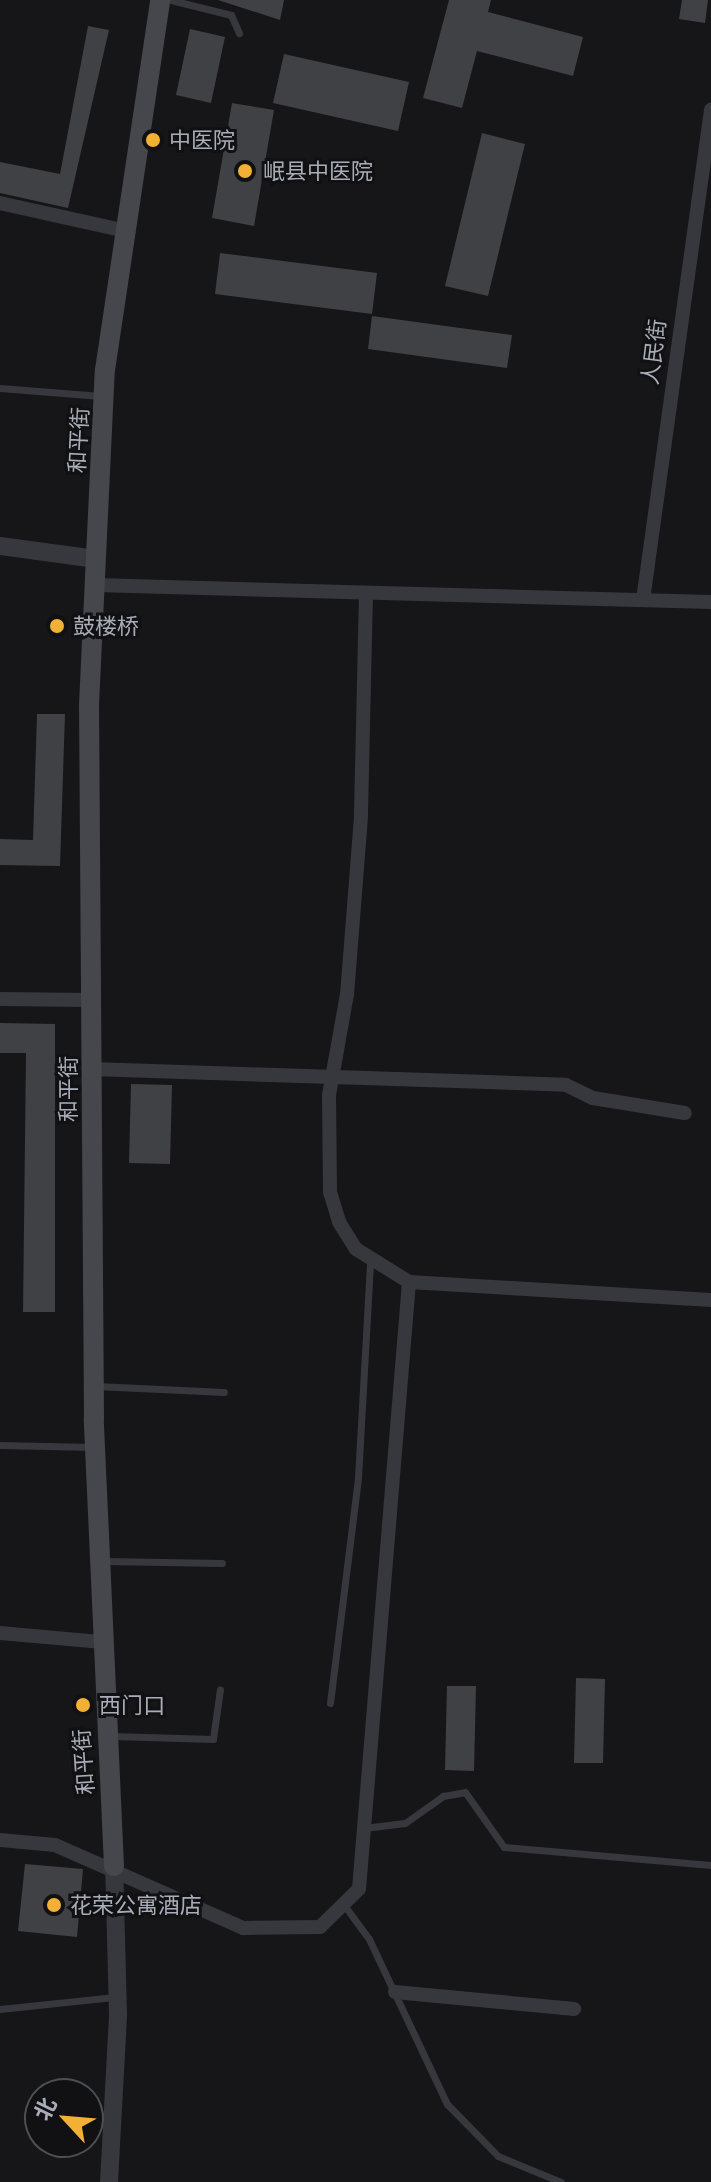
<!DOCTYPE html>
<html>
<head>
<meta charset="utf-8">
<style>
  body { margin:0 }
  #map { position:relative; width:711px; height:2182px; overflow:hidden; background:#161618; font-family:"Open Sans","Noto Sans SC",sans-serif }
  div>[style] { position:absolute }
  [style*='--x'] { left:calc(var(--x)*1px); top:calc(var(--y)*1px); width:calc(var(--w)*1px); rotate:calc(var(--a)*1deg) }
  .building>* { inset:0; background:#404145 }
  .service>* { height:7px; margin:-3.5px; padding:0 3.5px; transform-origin:3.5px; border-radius:3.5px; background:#37383d }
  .minor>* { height:14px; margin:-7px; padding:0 7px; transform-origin:7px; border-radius:7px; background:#37383d }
  .tertiary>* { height:18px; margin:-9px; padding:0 9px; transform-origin:9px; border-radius:9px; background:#37383d }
  .secondary>* { height:20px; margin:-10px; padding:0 10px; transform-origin:10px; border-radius:10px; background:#45474d }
  .dots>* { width:22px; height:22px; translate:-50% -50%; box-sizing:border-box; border:4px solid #111113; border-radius:50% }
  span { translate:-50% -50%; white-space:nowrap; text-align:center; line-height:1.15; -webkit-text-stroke:6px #111113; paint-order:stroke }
  .poi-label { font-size:22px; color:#a8adb8 }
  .left { translate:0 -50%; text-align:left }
  .street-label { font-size:22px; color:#a8adb8 }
  .north { position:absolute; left:24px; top:2078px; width:80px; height:80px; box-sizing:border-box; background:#111113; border:2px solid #4d4f55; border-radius:50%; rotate:296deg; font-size:22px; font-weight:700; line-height:32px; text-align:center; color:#a8adb8 }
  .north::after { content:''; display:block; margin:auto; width:28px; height:36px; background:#f2b134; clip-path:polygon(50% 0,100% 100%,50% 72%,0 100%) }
</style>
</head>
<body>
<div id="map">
  <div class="building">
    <i style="clip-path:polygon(218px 0,284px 0,280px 20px)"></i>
    <i style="clip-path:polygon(449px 0,491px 0,488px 12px,583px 37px,573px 76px,477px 51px,462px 108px,423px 98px)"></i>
    <i style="clip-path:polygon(682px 0,708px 0,705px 23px,679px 19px)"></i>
    <i style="clip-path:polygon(88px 26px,109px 30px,68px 208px,0 193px,0 162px,60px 174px)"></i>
    <i style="clip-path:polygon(190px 29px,225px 37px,211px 103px,176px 95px)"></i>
    <i style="clip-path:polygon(284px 54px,409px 82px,398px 131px,273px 103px)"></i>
    <i style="clip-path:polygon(232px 103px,274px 110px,254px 226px,212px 218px)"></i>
    <i style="clip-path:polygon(482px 133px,525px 144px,488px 296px,445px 286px)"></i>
    <i style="clip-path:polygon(220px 253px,377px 273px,372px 314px,215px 294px)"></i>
    <i style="clip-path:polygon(372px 316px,512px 335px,507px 368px,368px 349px)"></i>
    <i style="clip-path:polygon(37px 714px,65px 714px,60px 866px,0 865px,0 839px,33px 840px)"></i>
    <i style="clip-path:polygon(0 1023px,55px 1024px,55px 1312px,23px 1312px,26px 1053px,0 1053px)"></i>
    <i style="clip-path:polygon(131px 1084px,172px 1085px,170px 1164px,129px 1163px)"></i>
    <i style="clip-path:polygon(576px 1678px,605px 1679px,603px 1763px,574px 1763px)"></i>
    <i style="clip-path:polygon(447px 1686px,476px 1686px,474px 1771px,445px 1770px)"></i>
    <i style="clip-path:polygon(25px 1864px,83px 1869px,77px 1937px,18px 1931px)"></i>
  </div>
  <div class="service">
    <i style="--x:171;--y:0;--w:62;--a:14"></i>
    <i style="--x:231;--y:15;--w:20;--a:66"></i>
    <i style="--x:0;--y:388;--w:101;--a:4.5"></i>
    <i style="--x:96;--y:1386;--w:128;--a:2.7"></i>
    <i style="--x:0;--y:1445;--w:93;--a:1.2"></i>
    <i style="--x:104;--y:1561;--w:118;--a:1"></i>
    <i style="--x:330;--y:1703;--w:227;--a:-82.9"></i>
    <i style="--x:358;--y:1478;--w:217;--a:-86.8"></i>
    <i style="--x:112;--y:1736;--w:101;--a:1.7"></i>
    <i style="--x:213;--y:1739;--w:50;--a:-82"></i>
    <i style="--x:364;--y:1828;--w:41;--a:-7"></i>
    <i style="--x:405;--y:1823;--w:47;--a:-35.4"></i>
    <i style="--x:443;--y:1796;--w:22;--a:-10"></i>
    <i style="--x:465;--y:1792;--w:67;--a:54.7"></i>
    <i style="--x:504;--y:1847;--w:208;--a:5"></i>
    <i style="--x:344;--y:1905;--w:42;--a:53.7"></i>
    <i style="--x:369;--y:1939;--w:183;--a:64.7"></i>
    <i style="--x:447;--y:2104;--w:73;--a:45.6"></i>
    <i style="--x:498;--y:2156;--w:68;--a:22.4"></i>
    <i style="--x:0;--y:2009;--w:116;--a:-6"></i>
  </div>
  <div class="minor">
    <i style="--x:0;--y:203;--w:125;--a:12.5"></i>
    <i style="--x:95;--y:585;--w:616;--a:1.58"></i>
    <i style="--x:366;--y:593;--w:224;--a:91.3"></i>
    <i style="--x:361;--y:817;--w:178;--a:94.5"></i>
    <i style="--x:347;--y:994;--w:103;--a:100.1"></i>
    <i style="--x:329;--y:1095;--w:97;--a:89.4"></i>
    <i style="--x:330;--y:1192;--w:31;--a:73"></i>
    <i style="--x:339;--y:1222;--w:32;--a:58"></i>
    <i style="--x:356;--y:1249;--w:62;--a:31.9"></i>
    <i style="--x:409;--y:1282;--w:303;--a:3.4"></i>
    <i style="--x:643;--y:600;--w:495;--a:-82.1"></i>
    <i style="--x:0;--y:999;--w:91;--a:0.6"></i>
    <i style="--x:92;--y:1069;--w:474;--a:1.9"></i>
    <i style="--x:566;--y:1085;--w:30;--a:26"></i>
    <i style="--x:593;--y:1098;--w:93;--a:9.3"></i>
    <i style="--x:0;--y:1633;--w:100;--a:5.1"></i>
    <i style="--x:0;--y:1840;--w:55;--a:5.2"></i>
    <i style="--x:55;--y:1845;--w:206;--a:23.8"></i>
    <i style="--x:243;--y:1928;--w:77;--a:-0.7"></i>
    <i style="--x:320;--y:1927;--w:54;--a:-44.3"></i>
    <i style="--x:359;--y:1889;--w:609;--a:-85.29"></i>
    <i style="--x:395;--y:1992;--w:180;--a:5.4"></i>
  </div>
  <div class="tertiary">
    <i style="--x:0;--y:546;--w:97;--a:7.7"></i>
    <i style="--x:109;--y:2182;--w:168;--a:-86.9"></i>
    <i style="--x:118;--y:2014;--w:148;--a:-91.5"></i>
  </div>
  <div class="secondary">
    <i style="--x:114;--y:1866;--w:448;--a:-92.6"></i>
    <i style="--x:94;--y:1418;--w:713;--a:-90.4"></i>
    <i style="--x:89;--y:705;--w:335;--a:-87.3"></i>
    <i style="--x:105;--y:370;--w:374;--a:-81.5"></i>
  </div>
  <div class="dots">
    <i style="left:153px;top:140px;background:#f2b134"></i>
    <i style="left:245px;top:171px;background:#f2b134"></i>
    <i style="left:57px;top:626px;background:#f2b134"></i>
    <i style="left:83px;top:1705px;background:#f2b134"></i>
    <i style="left:54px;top:1905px;background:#f2b134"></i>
  </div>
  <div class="poi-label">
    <span class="left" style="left:169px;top:140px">中医院</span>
    <span class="left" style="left:263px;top:171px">岷县中医院</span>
    <span class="left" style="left:73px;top:626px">鼓楼桥</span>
    <span class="left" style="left:99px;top:1705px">西门口</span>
    <span class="left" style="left:70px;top:1905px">花荣公寓酒店</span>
  </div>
  <div class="street-label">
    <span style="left:653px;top:352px;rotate:-83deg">人民街</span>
    <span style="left:78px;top:440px;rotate:-87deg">和平街</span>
    <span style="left:68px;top:1089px;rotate:-90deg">和平街</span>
    <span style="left:83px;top:1762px;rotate:-94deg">和平街</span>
  </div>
  <div class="north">北</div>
</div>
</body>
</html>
